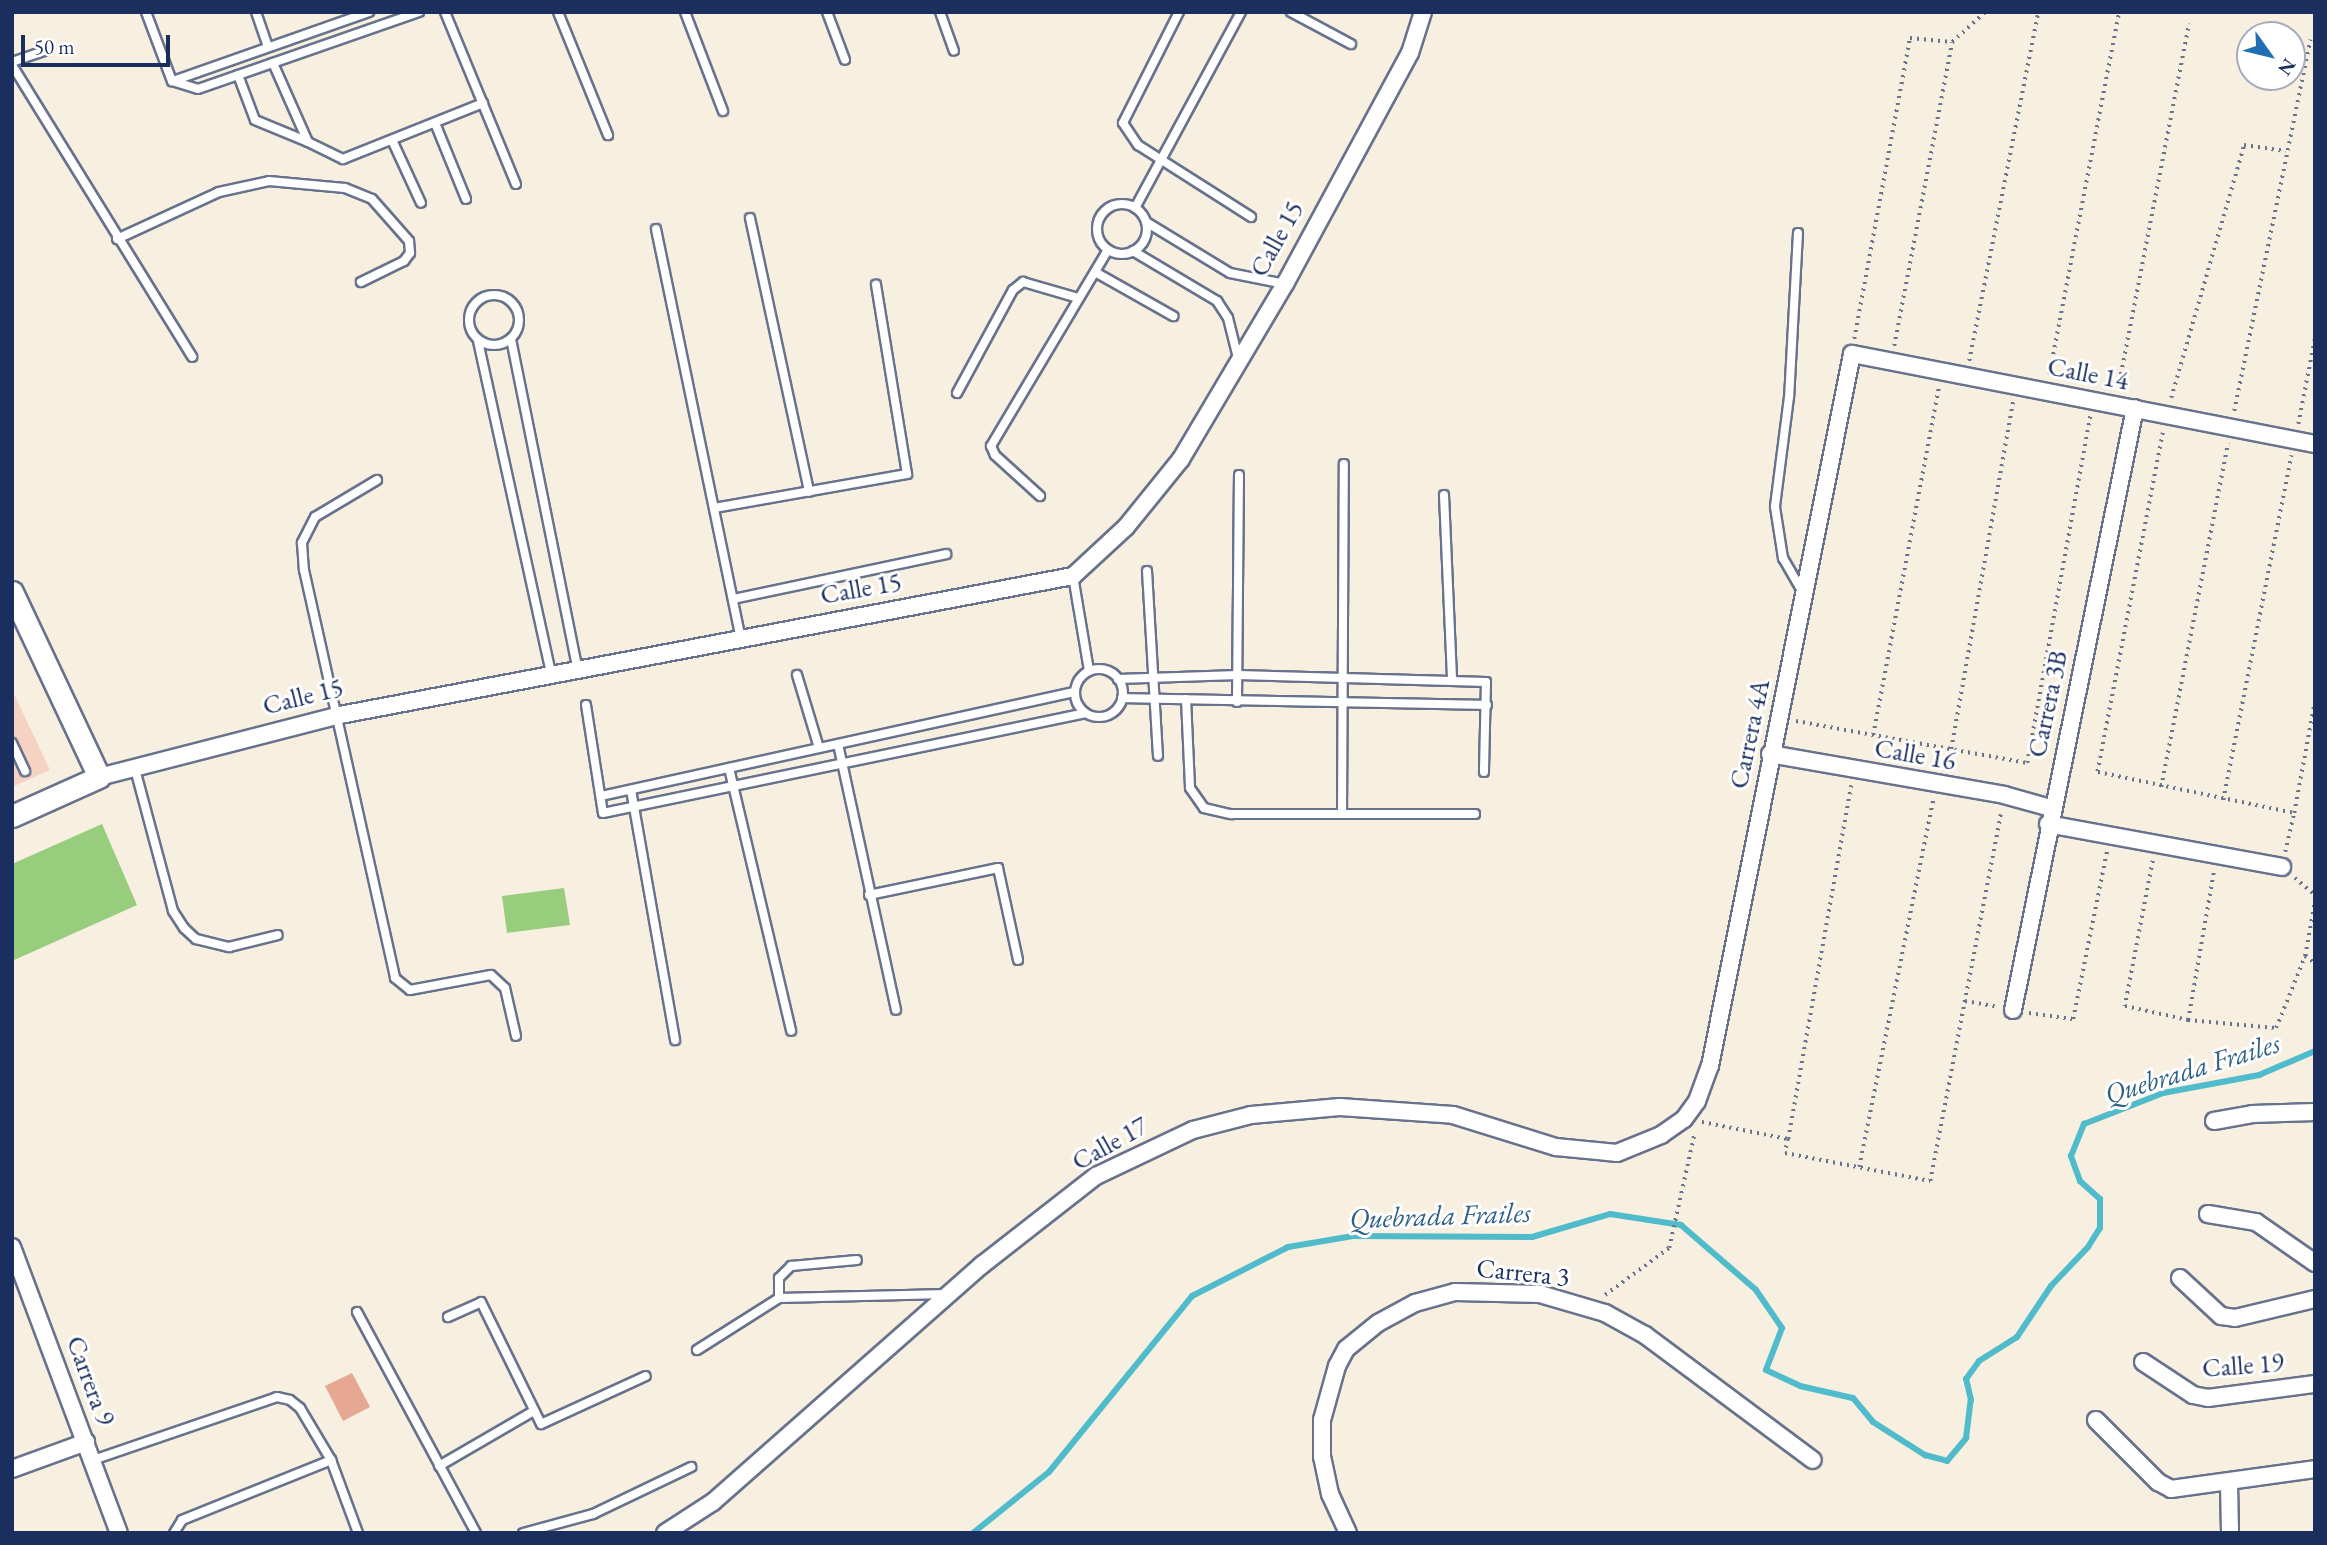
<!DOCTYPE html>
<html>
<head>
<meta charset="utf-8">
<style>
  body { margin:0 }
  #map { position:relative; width:2327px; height:1545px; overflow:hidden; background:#f7efe0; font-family:"EB Garamond",serif }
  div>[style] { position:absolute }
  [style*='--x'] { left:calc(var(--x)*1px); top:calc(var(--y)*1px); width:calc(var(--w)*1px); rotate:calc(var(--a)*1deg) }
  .built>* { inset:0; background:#f5d2c2 }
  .green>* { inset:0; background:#98cd7e }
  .stream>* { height:6px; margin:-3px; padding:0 3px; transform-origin:3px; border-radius:3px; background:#4fbbcb }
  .building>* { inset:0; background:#e6a793 }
  .path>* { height:3.5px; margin-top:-1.75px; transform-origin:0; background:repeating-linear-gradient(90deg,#68728c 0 2px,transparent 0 7px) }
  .roads { filter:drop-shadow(2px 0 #68728c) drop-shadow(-2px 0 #68728c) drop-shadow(0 2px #68728c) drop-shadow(0 -2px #68728c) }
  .service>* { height:8px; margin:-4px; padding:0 4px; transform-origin:4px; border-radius:4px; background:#fff }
  .service>.ring { margin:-4px; padding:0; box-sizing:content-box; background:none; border:8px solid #fff; border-radius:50% }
  .minor>* { height:16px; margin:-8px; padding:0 8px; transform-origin:8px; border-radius:8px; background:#fff }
  .secondary>* { height:21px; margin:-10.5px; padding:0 10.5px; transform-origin:10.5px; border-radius:10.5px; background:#fff }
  span { translate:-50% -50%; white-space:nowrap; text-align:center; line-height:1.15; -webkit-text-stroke:6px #fff; paint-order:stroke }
  .street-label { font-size:26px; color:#1b2f5e }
  .water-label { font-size:28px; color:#2d6084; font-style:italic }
  .frame { position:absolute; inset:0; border:14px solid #1b2f5e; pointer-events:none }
  .north { position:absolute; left:2236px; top:21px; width:70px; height:70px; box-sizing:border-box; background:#fff; border:2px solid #a4acbf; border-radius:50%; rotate:124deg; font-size:19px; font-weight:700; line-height:28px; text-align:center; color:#1b2f5e }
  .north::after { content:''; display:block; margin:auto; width:24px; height:32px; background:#1f6fb2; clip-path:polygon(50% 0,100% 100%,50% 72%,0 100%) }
  .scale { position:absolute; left:21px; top:35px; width:149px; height:32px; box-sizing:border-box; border:4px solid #1b2f5e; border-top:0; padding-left:9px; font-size:21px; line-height:24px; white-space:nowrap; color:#1b2f5e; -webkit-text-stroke:5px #fff; paint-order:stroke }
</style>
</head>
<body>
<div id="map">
  <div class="built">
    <i style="clip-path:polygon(12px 690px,50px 770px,12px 787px)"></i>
  </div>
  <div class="green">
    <i style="clip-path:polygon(102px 824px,137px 905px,12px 961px,12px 864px)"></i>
    <i style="clip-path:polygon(564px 888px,570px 925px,507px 933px,502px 896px)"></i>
  </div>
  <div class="stream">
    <i style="--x:973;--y:1533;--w:97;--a:-38.8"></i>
    <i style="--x:1049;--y:1472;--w:227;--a:-50.9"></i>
    <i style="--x:1192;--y:1296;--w:108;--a:-27"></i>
    <i style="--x:1288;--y:1247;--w:66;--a:-9.6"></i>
    <i style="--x:1353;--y:1236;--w:179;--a:0.3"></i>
    <i style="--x:1532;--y:1237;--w:81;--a:-16.4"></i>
    <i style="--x:1610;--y:1214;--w:72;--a:8.8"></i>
    <i style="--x:1681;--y:1225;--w:99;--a:40.9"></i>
    <i style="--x:1756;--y:1290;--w:46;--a:55.6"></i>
    <i style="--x:1782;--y:1328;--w:45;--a:110.9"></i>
    <i style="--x:1766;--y:1370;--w:38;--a:25"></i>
    <i style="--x:1800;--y:1386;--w:54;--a:12.8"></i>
    <i style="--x:1853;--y:1398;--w:31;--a:50"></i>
    <i style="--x:1873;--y:1422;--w:62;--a:32.4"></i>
    <i style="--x:1925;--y:1455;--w:23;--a:15"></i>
    <i style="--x:1947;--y:1461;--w:30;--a:-50"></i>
    <i style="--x:1966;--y:1438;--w:38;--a:-83"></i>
    <i style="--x:1971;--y:1400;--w:22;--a:-103"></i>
    <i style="--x:1966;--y:1379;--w:22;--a:-54"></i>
    <i style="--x:1979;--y:1361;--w:45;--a:-32.3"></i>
    <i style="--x:2017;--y:1337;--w:61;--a:-56.3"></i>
    <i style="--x:2051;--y:1286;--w:54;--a:-46.5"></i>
    <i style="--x:2088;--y:1247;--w:22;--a:-58"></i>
    <i style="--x:2100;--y:1228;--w:29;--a:-90"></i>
    <i style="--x:2100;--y:1199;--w:27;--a:-138"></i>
    <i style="--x:2080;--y:1181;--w:27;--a:-110"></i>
    <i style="--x:2071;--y:1156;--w:35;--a:-68"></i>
    <i style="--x:2084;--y:1124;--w:85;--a:-21.4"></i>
    <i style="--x:2163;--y:1093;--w:98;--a:-10.6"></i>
    <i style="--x:2259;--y:1075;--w:61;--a:-23.2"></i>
  </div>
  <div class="building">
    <i style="clip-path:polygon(352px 1373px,370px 1407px,343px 1421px,325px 1386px)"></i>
  </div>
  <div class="path">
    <i style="--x:1854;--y:339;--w:306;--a:-79.5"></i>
    <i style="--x:1910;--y:38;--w:42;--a:5.4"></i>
    <i style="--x:1894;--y:346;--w:309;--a:-79.2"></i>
    <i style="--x:1952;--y:42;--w:45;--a:-42.3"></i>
    <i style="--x:1969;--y:361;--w:356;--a:-78.8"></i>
    <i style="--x:2049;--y:375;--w:370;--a:-79.1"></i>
    <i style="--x:2118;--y:388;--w:371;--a:-79"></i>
    <i style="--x:2171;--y:398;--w:263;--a:-73.9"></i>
    <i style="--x:2244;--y:145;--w:42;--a:8.1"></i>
    <i style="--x:2234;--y:411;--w:379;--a:-78.4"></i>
    <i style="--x:2298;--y:424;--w:89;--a:-78.9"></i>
    <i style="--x:2163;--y:433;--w:345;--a:100.9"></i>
    <i style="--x:2098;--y:772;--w:200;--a:11.8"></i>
    <i style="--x:2294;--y:813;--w:115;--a:-79.5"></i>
    <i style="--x:1796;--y:721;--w:235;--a:10.3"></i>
    <i style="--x:2027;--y:763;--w:353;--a:-79.7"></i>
    <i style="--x:1873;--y:735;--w:354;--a:-79.3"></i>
    <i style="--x:1951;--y:749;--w:353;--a:-79.9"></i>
    <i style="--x:2161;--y:787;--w:350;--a:-79"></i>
    <i style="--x:2223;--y:800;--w:351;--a:-78.8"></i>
    <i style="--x:2285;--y:852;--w:40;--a:-77"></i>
    <i style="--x:2153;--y:861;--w:148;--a:100.9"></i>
    <i style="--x:2125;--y:1006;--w:65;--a:12.5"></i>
    <i style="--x:2188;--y:1020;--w:88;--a:5.2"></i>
    <i style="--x:2276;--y:1028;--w:78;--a:-68.1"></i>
    <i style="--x:2305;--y:956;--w:57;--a:-79.9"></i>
    <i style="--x:2295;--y:878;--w:26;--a:40"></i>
    <i style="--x:2305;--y:956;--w:12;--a:35"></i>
    <i style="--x:1965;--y:1001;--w:34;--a:10"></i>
    <i style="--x:2029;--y:1013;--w:44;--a:7.8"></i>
    <i style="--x:2073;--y:1019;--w:172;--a:-78.6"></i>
    <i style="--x:2188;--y:1020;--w:152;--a:-80.2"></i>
    <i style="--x:1702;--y:1122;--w:88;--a:11.2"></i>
    <i style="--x:1788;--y:1139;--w:14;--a:102"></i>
    <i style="--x:1785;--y:1153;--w:148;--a:10.9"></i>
    <i style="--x:1930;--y:1181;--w:377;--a:-79.1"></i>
    <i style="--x:1788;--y:1139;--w:359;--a:-79.9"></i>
    <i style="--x:1859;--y:1167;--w:375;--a:-78.6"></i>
    <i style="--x:1605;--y:1295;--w:79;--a:-36.3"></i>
    <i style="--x:1669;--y:1248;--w:116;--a:-77.5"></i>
  </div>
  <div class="roads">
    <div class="service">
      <i style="--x:146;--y:12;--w:74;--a:69.4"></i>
      <i style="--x:256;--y:12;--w:37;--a:71"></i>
      <i style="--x:445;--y:12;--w:186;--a:67.6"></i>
      <i style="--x:558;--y:12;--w:133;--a:67.9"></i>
      <i style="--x:685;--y:12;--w:106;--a:69"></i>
      <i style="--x:827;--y:12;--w:51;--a:69.4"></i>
      <i style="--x:940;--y:12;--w:41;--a:70.3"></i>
      <i style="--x:1179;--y:12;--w:124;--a:116.8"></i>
      <i style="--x:1123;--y:123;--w:27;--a:56"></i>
      <i style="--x:1138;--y:145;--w:134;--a:32.5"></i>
      <i style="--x:1291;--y:12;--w:68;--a:28.1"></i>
      <i style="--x:12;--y:62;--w:37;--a:-19"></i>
      <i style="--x:273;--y:63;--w:86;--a:66.1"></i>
      <i style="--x:308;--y:142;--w:39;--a:26"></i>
      <i style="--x:343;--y:159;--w:151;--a:-21.8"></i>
      <i style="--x:12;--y:65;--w:343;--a:58.3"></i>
      <i style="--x:238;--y:75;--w:48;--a:69.3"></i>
      <i style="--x:255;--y:120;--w:57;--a:22.5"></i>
      <i style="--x:172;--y:81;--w:27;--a:17"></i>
      <i style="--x:198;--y:89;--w:234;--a:-19.2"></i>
      <i style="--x:173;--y:81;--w:208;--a:-19.4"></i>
      <i style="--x:435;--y:123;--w:82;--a:67.8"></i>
      <i style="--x:392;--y:140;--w:69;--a:65.3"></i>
      <i class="ring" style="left:1097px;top:204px;width:42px;height:42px"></i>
      <i style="--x:1135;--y:208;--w:223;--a:-61.6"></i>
      <i style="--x:750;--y:218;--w:280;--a:77.8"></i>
      <i style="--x:1146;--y:222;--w:98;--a:31.3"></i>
      <i style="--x:1230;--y:273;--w:56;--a:11.3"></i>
      <i style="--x:656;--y:229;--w:419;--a:78.3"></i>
      <i style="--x:1798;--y:233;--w:164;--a:93.1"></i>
      <i style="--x:1789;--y:397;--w:111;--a:97.3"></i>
      <i style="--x:1775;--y:507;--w:52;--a:81.1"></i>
      <i style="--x:1783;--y:558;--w:38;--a:60"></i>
      <i style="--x:117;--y:239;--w:112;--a:-24.7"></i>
      <i style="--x:219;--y:192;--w:51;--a:-12.4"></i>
      <i style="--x:269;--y:181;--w:76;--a:5.3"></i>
      <i style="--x:345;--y:188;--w:29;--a:22"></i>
      <i style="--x:372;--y:199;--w:56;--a:48.6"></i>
      <i style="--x:409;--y:241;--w:12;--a:85"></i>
      <i style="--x:410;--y:253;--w:10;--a:127"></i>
      <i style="--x:404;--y:261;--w:48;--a:154"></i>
      <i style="--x:1133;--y:251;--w:98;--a:30.8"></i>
      <i style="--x:1217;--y:301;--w:20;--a:57"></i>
      <i style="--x:1228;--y:318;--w:41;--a:76"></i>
      <i style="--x:1095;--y:272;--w:90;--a:29.4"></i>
      <i class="ring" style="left:469px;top:295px;width:42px;height:42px"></i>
      <i style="--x:511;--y:339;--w:335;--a:78.6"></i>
      <i style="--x:478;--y:341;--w:339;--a:77.6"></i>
      <i style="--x:957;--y:393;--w:117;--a:-61.5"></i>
      <i style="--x:1013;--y:290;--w:13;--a:-39"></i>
      <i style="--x:1023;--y:282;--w:57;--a:16.2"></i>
      <i style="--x:377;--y:480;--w:72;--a:149.2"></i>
      <i style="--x:315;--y:517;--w:29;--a:117"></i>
      <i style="--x:302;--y:543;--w:27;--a:86"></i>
      <i style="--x:304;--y:570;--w:418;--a:77.4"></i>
      <i style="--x:395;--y:978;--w:19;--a:39"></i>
      <i style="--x:410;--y:990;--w:82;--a:-10.5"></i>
      <i style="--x:491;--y:975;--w:19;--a:43"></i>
      <i style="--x:505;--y:988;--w:49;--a:77.1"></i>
      <i style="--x:1444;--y:495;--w:183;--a:87.5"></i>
      <i style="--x:1040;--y:496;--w:61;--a:-137.7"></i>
      <i style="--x:995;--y:455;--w:10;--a:-114"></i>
      <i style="--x:991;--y:446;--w:228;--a:-59.2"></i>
      <i style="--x:714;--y:508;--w:196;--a:-10"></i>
      <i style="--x:907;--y:474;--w:192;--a:-99.3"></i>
      <i style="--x:1147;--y:571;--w:185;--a:86.6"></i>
      <i style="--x:1073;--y:576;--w:96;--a:80.4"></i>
      <i style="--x:733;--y:599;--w:218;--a:-11.9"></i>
      <i class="ring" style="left:1075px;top:669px;width:40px;height:40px"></i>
      <i style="--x:797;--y:675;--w:76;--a:73.2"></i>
      <i style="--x:1118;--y:679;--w:120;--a:-1.9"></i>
      <i style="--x:1238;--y:675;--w:248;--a:1.6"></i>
      <i style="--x:1486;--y:682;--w:90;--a:91.3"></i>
      <i style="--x:1122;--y:698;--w:365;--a:1.1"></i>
      <i style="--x:1186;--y:699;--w:89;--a:87.4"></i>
      <i style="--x:1190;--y:788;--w:24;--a:55"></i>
      <i style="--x:1204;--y:808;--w:28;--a:13"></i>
      <i style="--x:1231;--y:814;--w:244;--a:0"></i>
      <i style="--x:1237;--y:702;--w:227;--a:-89.5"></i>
      <i style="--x:586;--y:705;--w:109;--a:81.1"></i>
      <i style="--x:603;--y:813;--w:492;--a:-11.7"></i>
      <i style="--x:12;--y:743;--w:31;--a:65"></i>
      <i style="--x:838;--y:744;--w:272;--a:77.7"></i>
      <i style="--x:729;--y:768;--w:270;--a:76.7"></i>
      <i style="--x:135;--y:769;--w:147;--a:75"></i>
      <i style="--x:173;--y:911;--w:20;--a:57"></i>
      <i style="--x:184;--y:928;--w:16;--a:43"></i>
      <i style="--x:196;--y:939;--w:34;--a:14"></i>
      <i style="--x:229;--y:947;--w:50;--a:-13.8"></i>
      <i style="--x:631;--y:790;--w:254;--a:80"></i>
      <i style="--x:601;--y:796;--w:485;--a:-12.4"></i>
      <i style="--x:1342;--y:814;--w:350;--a:-89.7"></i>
      <i style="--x:869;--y:895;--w:132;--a:-11.8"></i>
      <i style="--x:998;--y:868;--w:94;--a:77.7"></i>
      <i style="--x:779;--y:1298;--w:20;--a:-90"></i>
      <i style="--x:779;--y:1278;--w:17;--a:-45"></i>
      <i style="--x:791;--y:1266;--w:66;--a:-5.2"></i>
      <i style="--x:357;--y:1312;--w:251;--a:61.7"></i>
      <i style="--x:448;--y:1317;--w:36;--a:-24"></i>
      <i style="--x:481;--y:1302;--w:136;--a:63.8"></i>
      <i style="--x:541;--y:1424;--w:115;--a:-24.6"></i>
      <i style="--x:697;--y:1350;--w:97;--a:-32.4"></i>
      <i style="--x:779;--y:1298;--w:168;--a:-1.4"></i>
      <i style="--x:93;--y:1460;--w:194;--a:-18.9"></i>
      <i style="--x:277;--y:1397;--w:13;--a:13"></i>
      <i style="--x:290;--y:1400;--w:13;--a:39"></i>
      <i style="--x:300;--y:1408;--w:61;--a:59.2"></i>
      <i style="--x:331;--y:1460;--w:78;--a:69.7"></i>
      <i style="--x:439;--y:1466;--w:110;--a:-30.1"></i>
      <i style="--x:174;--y:1533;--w:15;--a:-58"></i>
      <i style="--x:182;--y:1520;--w:161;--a:-21.9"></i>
      <i style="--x:523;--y:1533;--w:73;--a:-15.2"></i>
      <i style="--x:593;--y:1514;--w:109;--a:-25.6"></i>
    </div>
    <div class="minor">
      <i style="--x:1770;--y:754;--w:238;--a:9.9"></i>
      <i style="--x:2004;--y:795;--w:49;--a:15.5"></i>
      <i style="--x:99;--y:777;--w:249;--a:-14.4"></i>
      <i style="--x:340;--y:715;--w:746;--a:-10.74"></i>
      <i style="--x:1073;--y:576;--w:72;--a:-42.8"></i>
      <i style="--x:1126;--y:527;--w:87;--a:-51"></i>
      <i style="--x:1181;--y:459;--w:204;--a:-59.3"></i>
      <i style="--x:1285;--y:284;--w:263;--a:-61.6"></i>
      <i style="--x:1410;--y:53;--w:43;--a:-72.4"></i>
      <i style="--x:2048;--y:824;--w:238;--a:10.4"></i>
      <i style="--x:2013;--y:1010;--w:614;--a:-78.54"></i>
      <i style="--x:2214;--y:1121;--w:39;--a:-10"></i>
      <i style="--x:2252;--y:1114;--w:63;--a:-1.8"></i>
      <i style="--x:2208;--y:1214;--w:49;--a:9.5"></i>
      <i style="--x:2256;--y:1222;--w:72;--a:34.8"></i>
      <i style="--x:12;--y:1247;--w:305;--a:69.5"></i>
      <i style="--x:2180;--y:1278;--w:56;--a:42.8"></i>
      <i style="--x:2221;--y:1316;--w:14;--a:8"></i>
      <i style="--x:2235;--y:1318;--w:82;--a:-13.4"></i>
      <i style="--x:2143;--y:1362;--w:60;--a:33.4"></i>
      <i style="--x:2193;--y:1395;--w:15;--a:11"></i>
      <i style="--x:2208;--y:1398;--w:108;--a:-7.5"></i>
      <i style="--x:2096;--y:1420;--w:88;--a:45"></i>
      <i style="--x:2158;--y:1482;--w:15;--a:28"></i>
      <i style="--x:2171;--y:1489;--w:145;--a:-7.9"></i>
      <i style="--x:12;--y:1469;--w:79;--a:-20"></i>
      <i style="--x:2229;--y:1484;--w:49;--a:88.8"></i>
      <i style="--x:665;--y:1533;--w:57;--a:-32.9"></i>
      <i style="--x:713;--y:1502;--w:359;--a:-41.4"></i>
      <i style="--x:982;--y:1265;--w:145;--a:-38"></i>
      <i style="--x:1096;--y:1176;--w:107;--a:-25.4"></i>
      <i style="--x:1193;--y:1130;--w:60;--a:-14.5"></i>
      <i style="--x:1251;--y:1115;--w:89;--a:-5.1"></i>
      <i style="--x:1340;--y:1107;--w:113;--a:4"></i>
      <i style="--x:1453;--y:1115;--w:108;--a:17.3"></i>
      <i style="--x:1556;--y:1147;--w:61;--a:5.6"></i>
      <i style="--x:1617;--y:1153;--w:48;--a:-22.2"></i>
      <i style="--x:1661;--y:1135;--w:28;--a:-35"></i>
      <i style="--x:1684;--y:1119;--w:22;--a:-54"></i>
      <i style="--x:1697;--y:1101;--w:37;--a:-70"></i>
      <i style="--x:1710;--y:1066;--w:726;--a:-78.72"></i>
      <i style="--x:1852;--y:354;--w:472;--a:11"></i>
      <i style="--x:1348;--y:1533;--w:43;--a:-114.8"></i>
      <i style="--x:1330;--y:1494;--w:38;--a:-102"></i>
      <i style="--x:1322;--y:1457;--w:37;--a:-90"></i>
      <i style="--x:1322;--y:1420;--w:56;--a:-74.5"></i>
      <i style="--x:1337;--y:1366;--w:19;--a:-62"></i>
      <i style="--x:1346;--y:1349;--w:41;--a:-39.1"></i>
      <i style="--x:1378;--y:1323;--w:42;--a:-28.4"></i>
      <i style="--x:1415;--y:1303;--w:41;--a:-15.4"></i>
      <i style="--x:1455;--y:1292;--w:85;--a:1.3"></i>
      <i style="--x:1540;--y:1294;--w:68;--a:16.3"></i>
      <i style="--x:1605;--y:1313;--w:46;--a:28.8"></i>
      <i style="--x:1645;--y:1335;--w:209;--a:36.7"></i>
    </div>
    <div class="secondary">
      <i style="--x:12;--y:592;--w:204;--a:64.8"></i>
      <i style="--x:99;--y:777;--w:95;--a:155.9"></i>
    </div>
  </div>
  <div class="street-label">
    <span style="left:1277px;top:239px;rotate:-61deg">Calle 15</span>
    <span style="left:2088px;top:374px;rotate:11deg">Calle 14</span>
    <span style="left:861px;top:589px;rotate:-10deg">Calle 15</span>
    <span style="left:303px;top:697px;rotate:-14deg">Calle 15</span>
    <span style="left:2048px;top:704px;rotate:-78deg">Carrera 3B</span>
    <span style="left:1750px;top:734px;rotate:-78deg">Carrera 4A</span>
    <span style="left:1915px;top:755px;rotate:10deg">Calle 16</span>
    <span style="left:1110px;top:1144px;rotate:-29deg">Calle 17</span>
    <span style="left:1523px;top:1273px;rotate:6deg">Carrera 3</span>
    <span style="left:2243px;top:1366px;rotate:-4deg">Calle 19</span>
    <span style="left:90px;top:1381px;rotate:70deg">Carrera 9</span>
  </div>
  <div class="water-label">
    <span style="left:2192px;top:1068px;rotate:-17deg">Quebrada Frailes</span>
    <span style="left:1440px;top:1215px;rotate:-2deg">Quebrada Frailes</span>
  </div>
  <div class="frame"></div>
  <div class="north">N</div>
  <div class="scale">50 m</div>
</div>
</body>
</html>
